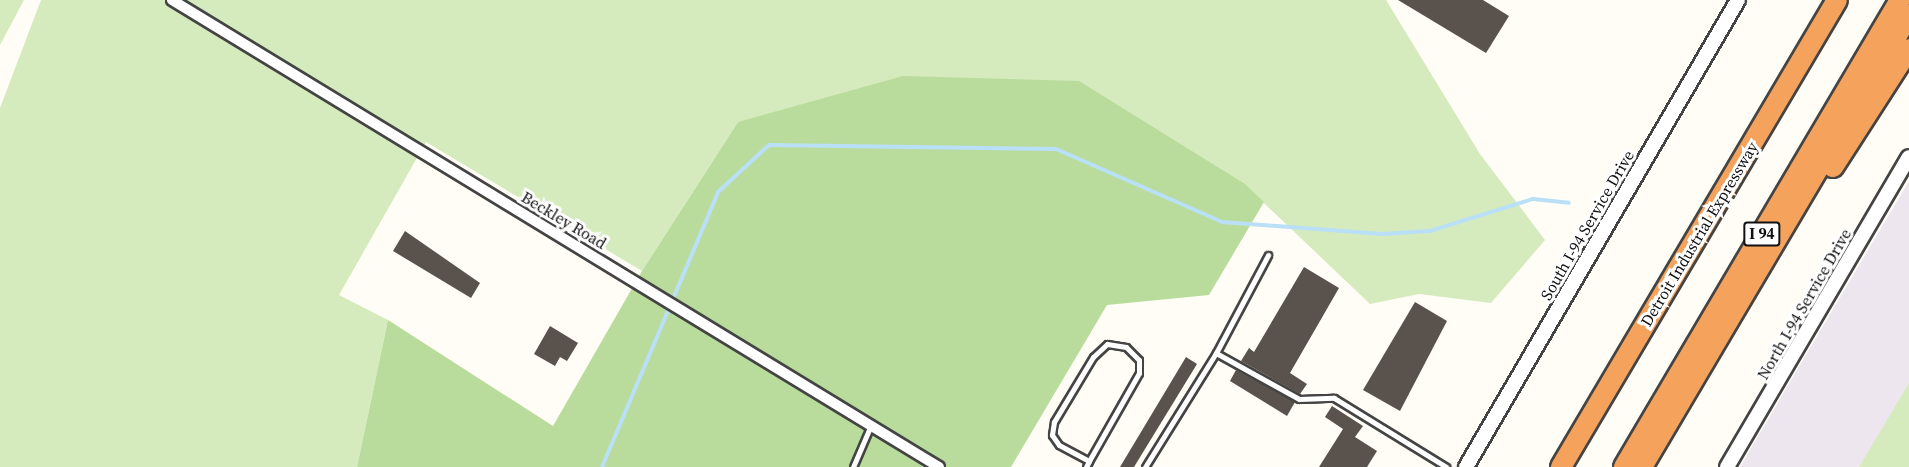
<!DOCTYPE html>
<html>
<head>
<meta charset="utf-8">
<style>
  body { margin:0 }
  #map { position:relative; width:1909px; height:467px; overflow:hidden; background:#fffdf5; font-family:"Source Serif 4",serif }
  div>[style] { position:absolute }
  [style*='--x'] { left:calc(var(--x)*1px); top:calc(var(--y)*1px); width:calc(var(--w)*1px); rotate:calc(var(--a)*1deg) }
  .industrial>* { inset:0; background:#eee6ef }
  .green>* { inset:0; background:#d5ebbd }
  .forest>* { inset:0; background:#b9dc9c }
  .stream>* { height:4px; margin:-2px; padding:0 2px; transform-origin:2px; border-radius:2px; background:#b9e0f7 }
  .building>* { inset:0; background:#5a524d }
  .roads { filter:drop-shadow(2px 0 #444) drop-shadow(-2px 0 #444) drop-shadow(0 2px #444) drop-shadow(0 -2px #444) }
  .service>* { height:5px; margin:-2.5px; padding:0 2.5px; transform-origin:2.5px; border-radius:2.5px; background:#fff }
  .minor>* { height:10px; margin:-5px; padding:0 5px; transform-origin:5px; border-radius:5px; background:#fff }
  .tertiary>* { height:14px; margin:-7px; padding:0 7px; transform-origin:7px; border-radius:7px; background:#fff }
  .motorway>* { height:20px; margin:-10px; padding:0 10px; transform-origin:10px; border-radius:10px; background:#f5a25d }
  span { translate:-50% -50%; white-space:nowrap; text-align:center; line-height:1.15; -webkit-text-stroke:6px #fff; paint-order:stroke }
  .shield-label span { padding:2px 4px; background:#fff; border:2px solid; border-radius:4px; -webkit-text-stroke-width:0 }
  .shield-label { font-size:15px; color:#111; font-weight:700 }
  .street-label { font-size:16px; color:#111 }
</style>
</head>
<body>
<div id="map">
  <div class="industrial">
    <i style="clip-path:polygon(1909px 181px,1909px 467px,1740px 467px,1797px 370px)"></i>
  </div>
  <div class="green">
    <i style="clip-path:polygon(0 0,24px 0,0 45px)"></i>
    <i style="clip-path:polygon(41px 0,1386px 0,1480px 154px,1545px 240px,1491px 303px,1419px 294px,1370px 304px,1245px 185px,738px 122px,642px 271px,426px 142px,339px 295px,388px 320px,357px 467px,0 467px,0 108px)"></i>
    <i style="clip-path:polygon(1909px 383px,1909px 467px,1859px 467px)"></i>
  </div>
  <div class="forest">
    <i style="clip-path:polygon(903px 76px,1079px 81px,1245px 184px,1264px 202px,1209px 295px,1107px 305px,1011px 467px,357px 467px,388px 320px,553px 426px,642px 271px,738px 122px)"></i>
  </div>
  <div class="stream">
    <i style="--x:602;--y:467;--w:298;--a:-67.1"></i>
    <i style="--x:718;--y:192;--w:69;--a:-42.7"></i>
    <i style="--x:769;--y:145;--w:287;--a:0.8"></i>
    <i style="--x:1056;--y:149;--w:181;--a:23.7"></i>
    <i style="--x:1222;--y:222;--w:160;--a:4.3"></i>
    <i style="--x:1382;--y:234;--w:48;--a:-3.6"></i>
    <i style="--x:1430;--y:231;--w:108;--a:-17.3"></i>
    <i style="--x:1533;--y:199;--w:36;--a:6"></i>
  </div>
  <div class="building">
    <i style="clip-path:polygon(1398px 0,1483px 0,1509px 16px,1486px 53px)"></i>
    <i style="clip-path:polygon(405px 231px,480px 283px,471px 298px,393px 251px)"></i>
    <i style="clip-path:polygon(1304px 267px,1339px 288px,1290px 373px,1307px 384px,1300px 394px,1241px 361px,1249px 348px,1254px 352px)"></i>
    <i style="clip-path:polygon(1415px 302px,1447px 321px,1400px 411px,1363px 390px)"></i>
    <i style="clip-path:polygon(550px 326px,578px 343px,567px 361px,560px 357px,555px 366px,534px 354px)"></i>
    <i style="clip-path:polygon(1186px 357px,1197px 364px,1134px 467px,1120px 467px)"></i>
    <i style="clip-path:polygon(1236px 370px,1295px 402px,1287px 416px,1230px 381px)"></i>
    <i style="clip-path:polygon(1332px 406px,1363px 426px,1355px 437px,1377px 451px,1367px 467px,1319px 467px,1343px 429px,1325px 417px)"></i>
  </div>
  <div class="roads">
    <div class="service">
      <i style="--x:1216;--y:353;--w:95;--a:29"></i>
      <i style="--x:1299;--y:399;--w:35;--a:-2"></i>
      <i style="--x:1334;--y:398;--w:132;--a:31.6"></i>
      <i style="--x:853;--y:467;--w:46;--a:-66.8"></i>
      <i style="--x:1086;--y:467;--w:7;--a:-63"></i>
      <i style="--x:1089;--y:461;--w:101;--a:-60.4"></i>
      <i style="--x:1139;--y:373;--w:13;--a:-90"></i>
      <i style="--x:1139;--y:360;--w:18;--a:-135"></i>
      <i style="--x:1126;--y:347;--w:19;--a:-171"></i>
      <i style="--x:1107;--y:344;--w:19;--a:137"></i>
      <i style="--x:1093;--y:357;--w:76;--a:121"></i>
      <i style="--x:1054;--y:422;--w:13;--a:99"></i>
      <i style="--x:1052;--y:435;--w:12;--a:55"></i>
      <i style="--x:1059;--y:445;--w:34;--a:28"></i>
      <i style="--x:1145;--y:467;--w:134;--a:-58.1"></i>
      <i style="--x:1216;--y:353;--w:111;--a:-62"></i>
    </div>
    <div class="minor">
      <i style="--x:172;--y:0;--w:898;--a:31.34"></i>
    </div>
    <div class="tertiary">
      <i style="--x:1466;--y:467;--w:540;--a:-59.78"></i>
      <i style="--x:1727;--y:467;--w:359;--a:-59.6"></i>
    </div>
    <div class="motorway">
      <i style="--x:1833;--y:167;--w:140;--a:-57.2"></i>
      <i style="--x:1561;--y:467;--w:542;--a:-59.42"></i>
      <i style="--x:1624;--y:467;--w:542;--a:-59.42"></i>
      <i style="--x:1642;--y:467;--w:525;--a:-59.43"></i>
    </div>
  </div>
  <div class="shield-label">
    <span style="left:1762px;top:234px">I 94</span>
  </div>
  <div class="street-label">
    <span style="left:564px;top:220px;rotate:31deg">Beckley Road</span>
    <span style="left:1587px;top:225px;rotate:-60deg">South I-94 Service Drive</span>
    <span style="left:1699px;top:234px;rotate:-59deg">Detroit Industrial Expressway</span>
    <span style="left:1804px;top:304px;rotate:-60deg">North I-94 Service Drive</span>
  </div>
</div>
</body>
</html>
